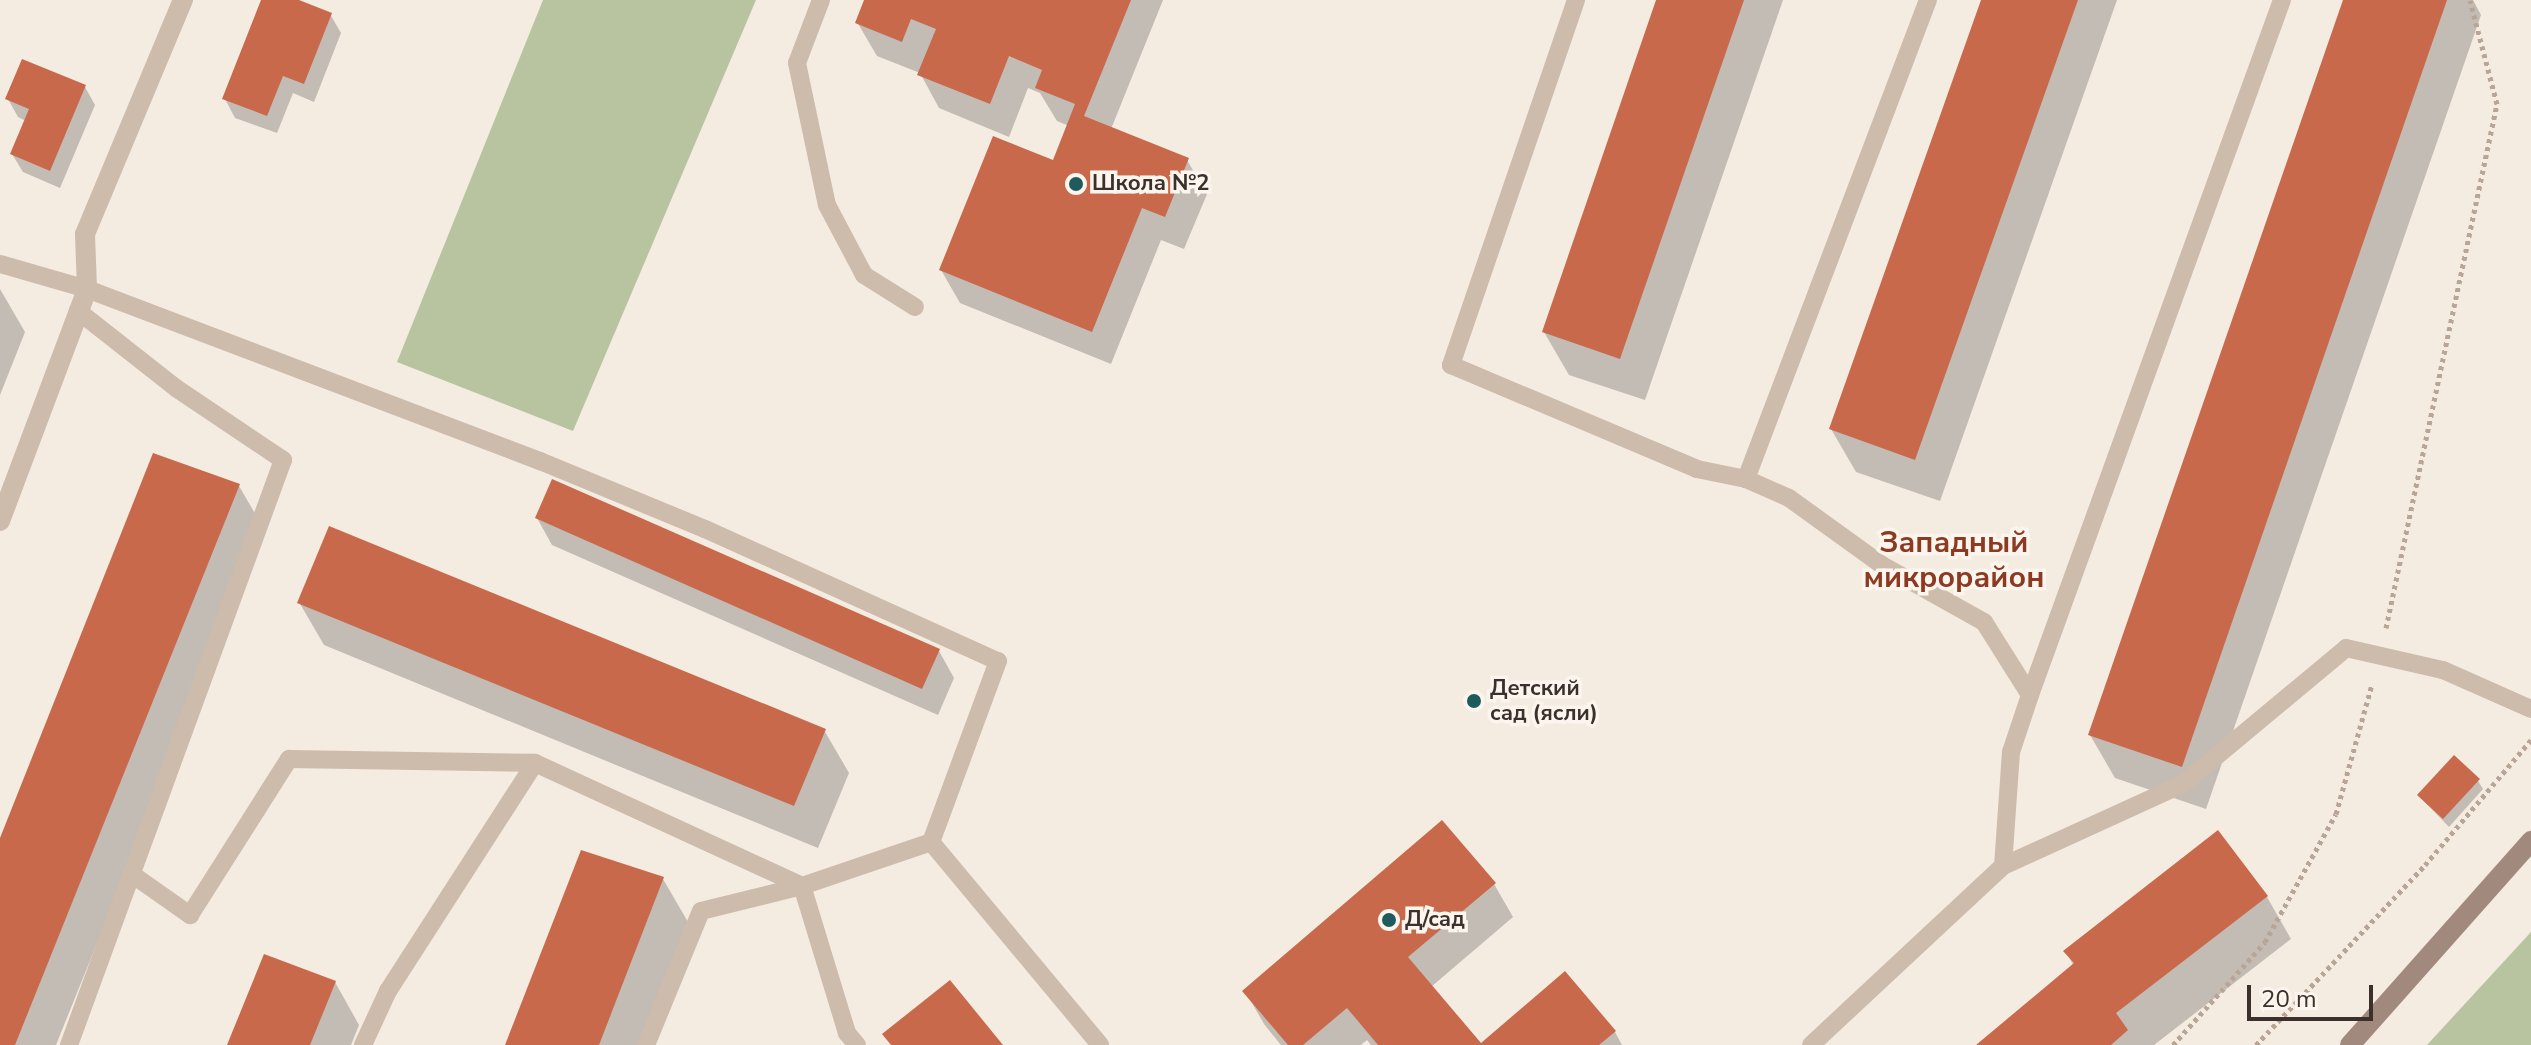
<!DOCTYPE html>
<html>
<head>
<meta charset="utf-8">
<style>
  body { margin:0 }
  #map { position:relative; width:2531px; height:1045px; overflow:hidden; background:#f4ebe1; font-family:"Nunito Sans",sans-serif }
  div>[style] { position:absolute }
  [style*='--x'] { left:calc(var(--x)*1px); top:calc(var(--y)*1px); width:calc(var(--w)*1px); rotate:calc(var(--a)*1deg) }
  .green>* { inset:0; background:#b8c4a0 }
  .shadow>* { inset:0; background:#0003 }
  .building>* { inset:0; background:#c8694b }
  .path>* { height:5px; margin-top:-2.5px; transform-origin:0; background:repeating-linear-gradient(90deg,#b9a596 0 4px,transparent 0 8px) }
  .lane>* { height:18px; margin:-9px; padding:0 9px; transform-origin:9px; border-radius:9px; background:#cdbbac }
  .street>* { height:20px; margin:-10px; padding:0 10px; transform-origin:10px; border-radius:10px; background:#cdbbac }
  .secondary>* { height:20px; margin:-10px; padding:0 10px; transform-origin:10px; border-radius:10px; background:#a18a7d }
  .dots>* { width:22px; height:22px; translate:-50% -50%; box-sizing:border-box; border:4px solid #fbf5ee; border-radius:50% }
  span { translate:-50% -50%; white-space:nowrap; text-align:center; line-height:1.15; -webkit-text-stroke:7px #fbf5ee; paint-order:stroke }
  .poi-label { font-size:22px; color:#3b302b; font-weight:700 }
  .left { translate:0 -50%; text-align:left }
  .district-label { font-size:30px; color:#8c3b22; font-weight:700 }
  .scale { position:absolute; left:2247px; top:985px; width:126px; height:36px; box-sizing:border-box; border:4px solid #3b302b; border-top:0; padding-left:10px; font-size:24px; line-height:28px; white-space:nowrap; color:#3b302b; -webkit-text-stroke:6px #fbf5ee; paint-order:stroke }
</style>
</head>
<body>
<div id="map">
  <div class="green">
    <i style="clip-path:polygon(543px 0,756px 0,573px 431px,397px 362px)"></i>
    <i style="clip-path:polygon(2531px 932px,2531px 1045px,2427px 1045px)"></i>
  </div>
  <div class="shadow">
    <i style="clip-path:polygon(263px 0,294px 0,330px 14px,341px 33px,314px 102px,293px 93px,277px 133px,235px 118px,225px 99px)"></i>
    <i style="clip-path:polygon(866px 0,1163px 0,1111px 129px,1187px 160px,1207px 194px,1184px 249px,1161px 240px,1111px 364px,960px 303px,941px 270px,1054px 163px,1069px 126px,1057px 121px,1040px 93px,1028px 88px,1009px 137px,939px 108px,920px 73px,877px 56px,857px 22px)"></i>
    <i style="clip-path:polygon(1658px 0,1783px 0,1645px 400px,1569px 375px,1544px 332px)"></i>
    <i style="clip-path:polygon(1984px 0,2117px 0,1940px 501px,1856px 472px,1831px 429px)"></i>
    <i style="clip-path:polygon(2345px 0,2473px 0,2481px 15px,2206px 809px,2115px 778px,2090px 735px)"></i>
    <i style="clip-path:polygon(85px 87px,95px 105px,60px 188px,23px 172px,12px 154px,26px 121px,18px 117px,8px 99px)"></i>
    <i style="clip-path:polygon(0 289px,25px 332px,0 395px)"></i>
    <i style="clip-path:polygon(239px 486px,264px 529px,56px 1045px,0 1045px,0 844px)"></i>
    <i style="clip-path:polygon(537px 518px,939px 651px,954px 678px,938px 715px,552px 545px)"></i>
    <i style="clip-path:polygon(299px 602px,824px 730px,849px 773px,818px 848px,324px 645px)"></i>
    <i style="clip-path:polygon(2478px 781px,2483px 789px,2449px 827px,2419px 796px)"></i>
    <i style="clip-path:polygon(663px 879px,688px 922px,640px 1045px,507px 1045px)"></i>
    <i style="clip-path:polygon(1494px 884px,1513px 917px,1431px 987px,1481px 1045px,1371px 1045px,1367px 1040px,1361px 1045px,1281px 1045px,1264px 1024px,1245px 991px)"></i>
    <i style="clip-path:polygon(2267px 897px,2291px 939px,2154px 1045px,1979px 1045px,2074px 966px,2065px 951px)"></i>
    <i style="clip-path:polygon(335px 982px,359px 1025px,351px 1045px,229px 1045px)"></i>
    <i style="clip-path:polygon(1615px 1032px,1622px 1045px,1482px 1045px)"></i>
  </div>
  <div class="building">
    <i style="clip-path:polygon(261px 0,299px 0,332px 13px,304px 84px,283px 76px,267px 116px,222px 99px)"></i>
    <i style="clip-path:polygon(864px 0,1131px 0,1084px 116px,1189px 158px,1165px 217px,1142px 208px,1092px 332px,939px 270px,993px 136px,1053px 160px,1075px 104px,1035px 88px,1042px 70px,1009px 56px,990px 104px,917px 75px,936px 29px,911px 19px,902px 42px,855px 23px)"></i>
    <i style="clip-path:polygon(1656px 0,1744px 0,1620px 359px,1542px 332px)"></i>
    <i style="clip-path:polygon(1981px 0,2078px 0,1915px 460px,1829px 429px)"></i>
    <i style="clip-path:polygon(2343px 0,2447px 0,2182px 767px,2088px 735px)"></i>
    <i style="clip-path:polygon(22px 59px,86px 85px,50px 171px,10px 154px,29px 109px,5px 99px)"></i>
    <i style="clip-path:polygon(153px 453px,240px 484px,15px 1045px,0 1045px,0 838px)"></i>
    <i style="clip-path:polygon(552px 479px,940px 649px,922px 689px,535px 518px)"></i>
    <i style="clip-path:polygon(329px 526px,826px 729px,794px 806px,297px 603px)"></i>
    <i style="clip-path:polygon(2454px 755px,2480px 779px,2443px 819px,2417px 795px)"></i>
    <i style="clip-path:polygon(1442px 820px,1496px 883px,1408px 957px,1481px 1043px,1565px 971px,1616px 1031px,1599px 1045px,1378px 1045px,1347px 1008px,1303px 1045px,1288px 1045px,1242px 991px)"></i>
    <i style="clip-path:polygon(2218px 830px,2268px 896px,2116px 1013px,2128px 1030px,2111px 1045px,1976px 1045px,2074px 963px,2063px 951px)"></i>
    <i style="clip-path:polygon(581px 850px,664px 877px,599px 1045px,505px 1045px)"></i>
    <i style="clip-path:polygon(264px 954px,336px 981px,310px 1045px,227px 1045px)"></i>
    <i style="clip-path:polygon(950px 980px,1003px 1045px,891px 1045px,882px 1034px)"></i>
  </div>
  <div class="path">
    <i style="--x:2386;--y:628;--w:536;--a:-78.04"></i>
    <i style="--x:2497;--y:104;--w:107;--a:-104.6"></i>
    <i style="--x:2173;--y:1045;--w:138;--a:-48.2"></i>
    <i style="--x:2265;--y:942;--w:146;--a:-61"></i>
    <i style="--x:2336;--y:814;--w:135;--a:-74.5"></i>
    <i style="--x:2256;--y:1045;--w:247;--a:-46.8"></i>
    <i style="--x:2425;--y:865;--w:164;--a:-49.7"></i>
  </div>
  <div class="lane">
    <i style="--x:821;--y:0;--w:67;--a:110.9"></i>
    <i style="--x:797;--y:63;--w:145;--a:78.1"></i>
    <i style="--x:827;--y:205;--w:79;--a:62.1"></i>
    <i style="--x:864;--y:275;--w:60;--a:32.1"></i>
    <i style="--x:1576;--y:0;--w:386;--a:108.9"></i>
    <i style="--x:1451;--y:365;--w:267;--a:22.9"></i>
    <i style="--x:1697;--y:469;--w:50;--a:11.5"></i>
    <i style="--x:1746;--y:479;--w:47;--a:23.8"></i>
    <i style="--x:1789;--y:498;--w:115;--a:35.8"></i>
    <i style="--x:1882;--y:565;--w:117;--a:29.2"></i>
    <i style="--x:1984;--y:622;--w:86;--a:57.8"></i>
    <i style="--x:2030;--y:695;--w:60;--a:108.4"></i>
    <i style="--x:2011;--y:752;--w:114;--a:94"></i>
    <i style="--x:0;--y:264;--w:91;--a:16"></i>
    <i style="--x:87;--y:289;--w:485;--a:20.8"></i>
    <i style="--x:540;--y:461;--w:178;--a:22.4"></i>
    <i style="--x:705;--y:529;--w:321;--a:24.3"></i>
    <i style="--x:998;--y:661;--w:193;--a:110.3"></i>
    <i style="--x:1746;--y:479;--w:512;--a:-69.2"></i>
    <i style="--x:2030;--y:695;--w:739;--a:-70.07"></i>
    <i style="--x:133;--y:875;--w:70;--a:35.1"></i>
    <i style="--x:190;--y:915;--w:185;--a:-57.6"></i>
    <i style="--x:289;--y:759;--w:246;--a:0.9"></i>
    <i style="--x:535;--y:763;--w:294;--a:24.7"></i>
    <i style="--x:802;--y:886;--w:104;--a:166.1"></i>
    <i style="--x:701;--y:911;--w:145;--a:112.3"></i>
    <i style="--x:69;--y:1045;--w:623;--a:-69.91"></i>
    <i style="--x:283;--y:460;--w:129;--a:-146.1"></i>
    <i style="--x:176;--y:388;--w:125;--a:-141.8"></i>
    <i style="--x:363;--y:1045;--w:60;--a:-65.2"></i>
    <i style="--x:388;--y:991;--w:271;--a:-57.2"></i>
    <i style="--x:857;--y:1045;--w:16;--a:-130"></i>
    <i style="--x:847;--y:1033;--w:154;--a:-107"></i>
    <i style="--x:802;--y:886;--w:136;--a:-18.8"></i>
    <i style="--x:931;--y:842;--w:264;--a:50.2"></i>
    <i style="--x:1811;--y:1045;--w:262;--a:-43"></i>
    <i style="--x:2003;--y:866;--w:198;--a:-24.5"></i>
    <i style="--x:2183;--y:784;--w:212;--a:-39.8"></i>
    <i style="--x:2346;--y:648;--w:99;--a:12.8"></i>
    <i style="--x:2443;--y:670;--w:96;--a:23.9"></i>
  </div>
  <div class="street">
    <i style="--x:0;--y:521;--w:248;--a:-69.4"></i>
    <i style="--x:87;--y:289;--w:55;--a:-92.1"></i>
    <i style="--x:85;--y:234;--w:254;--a:-67.3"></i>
  </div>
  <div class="secondary">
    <i style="--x:2350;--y:1045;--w:273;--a:-48.4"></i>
  </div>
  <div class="dots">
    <i style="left:1076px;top:184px;background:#1f5a5e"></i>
    <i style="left:1474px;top:701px;background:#1f5a5e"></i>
    <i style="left:1389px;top:920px;background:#1f5a5e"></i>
  </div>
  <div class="poi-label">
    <span class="left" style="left:1092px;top:184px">Школа №2</span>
    <span class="left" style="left:1490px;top:701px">Детский<br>сад (ясли)</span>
    <span class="left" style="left:1405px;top:920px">Д/сад</span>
  </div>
  <div class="district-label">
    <span style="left:1954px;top:560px">Западный<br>микрорайон</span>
  </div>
  <div class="scale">20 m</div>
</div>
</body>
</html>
